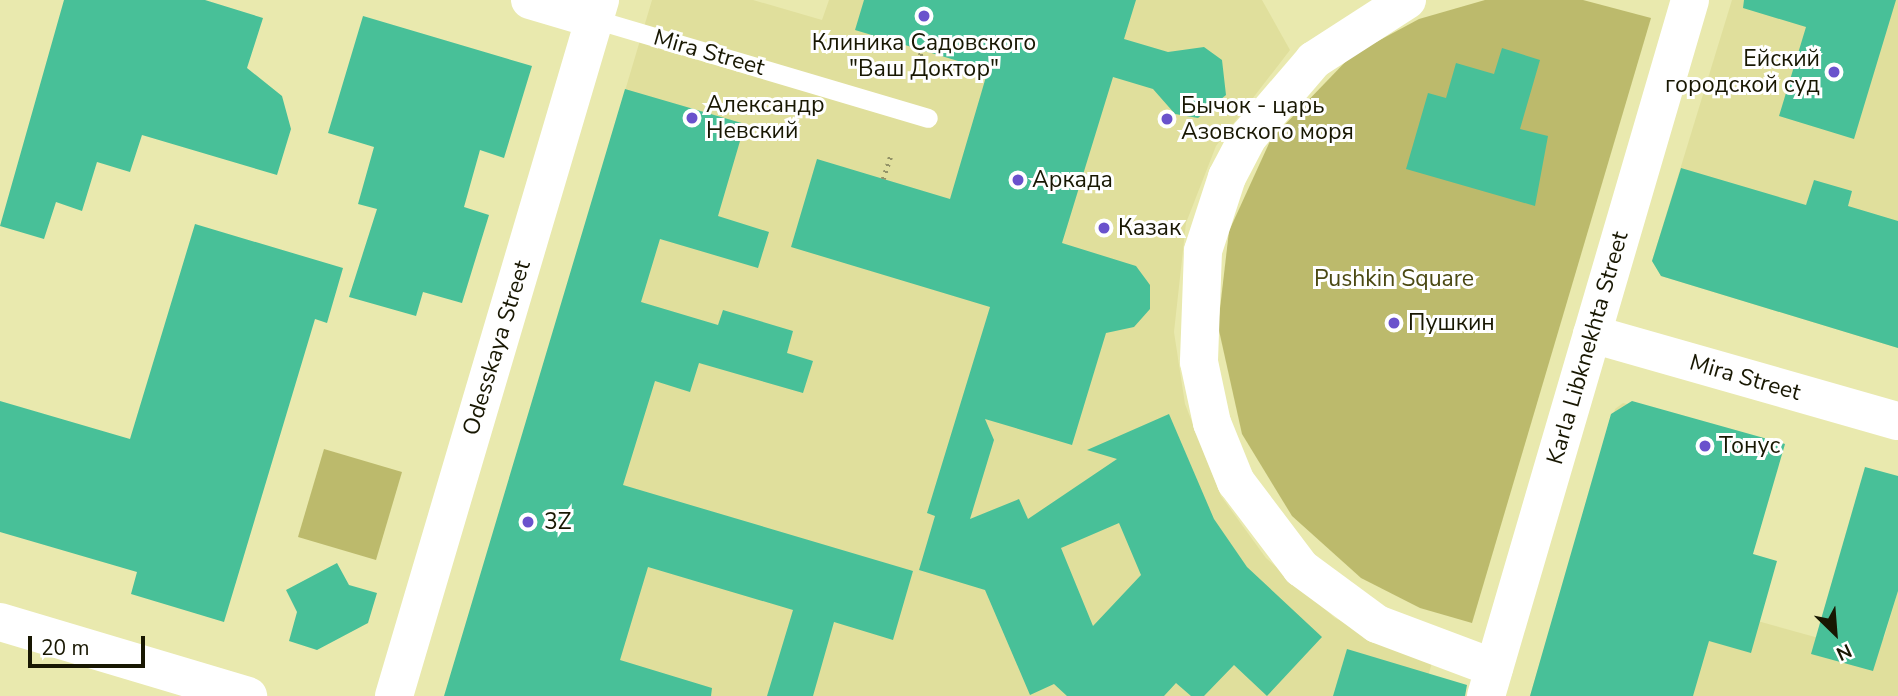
<!DOCTYPE html>
<html>
<head>
<meta charset="utf-8">
<style>
  body { margin:0 }
  #map { position:relative; width:1898px; height:696px; overflow:hidden; background:#e9e9ae; font-family:"Nunito Sans",sans-serif }
  div>[style] { position:absolute }
  [style*='--x'] { left:calc(var(--x)*1px); top:calc(var(--y)*1px); width:calc(var(--w)*1px); rotate:calc(var(--a)*1deg) }
  .built>* { inset:0; background:#e0df9c }
  .green>* { inset:0; background:#bcba6c }
  .building>* { inset:0; background:#48c098 }
  .path>* { height:4.5px; margin-top:-2.25px; transform-origin:0; background:repeating-linear-gradient(90deg,#939367 0 2px,transparent 0 7px) }
  .lane>* { height:19px; margin:-9.5px; padding:0 9.5px; transform-origin:9.5px; border-radius:9.5px; background:#fff }
  .street>* { height:38px; margin:-19px; padding:0 19px; transform-origin:19px; border-radius:19px; background:#fff }
  .secondary>* { height:38px; margin:-19px; padding:0 19px; transform-origin:19px; border-radius:19px; background:#fff }
  .dots>* { width:19px; height:19px; translate:-50% -50%; box-sizing:border-box; border:4px solid #fff; border-radius:50% }
  span { translate:-50% -50%; white-space:nowrap; text-align:center; line-height:1.15; -webkit-text-stroke:6px #fff; paint-order:stroke }
  .poi-label { font-size:23px; color:#181702 }
  .right { translate:-100% -50%; text-align:right }
  .left { translate:0 -50%; text-align:left }
  .street-label { font-size:23px; color:#181702 }
  .park-label { font-size:23px; color:#4b4913 }
  .north { position:absolute; left:1800px; top:598px; width:70px; height:70px; -webkit-text-stroke:5px #fff; paint-order:stroke; rotate:155deg; font-size:19px; font-weight:700; line-height:28px; text-align:center; color:#181702 }
  .north::after { content:''; display:block; margin:auto; width:24px; height:32px; background:#181702; clip-path:polygon(50% 0,100% 100%,50% 72%,0 100%) }
  .scale { position:absolute; left:28px; top:636px; width:117px; height:32px; box-sizing:border-box; border:4px solid #181702; border-top:0; padding-left:9px; font-size:21px; line-height:24px; white-space:nowrap; color:#181702; -webkit-text-stroke:5px #fff; paint-order:stroke }
</style>
</head>
<body>
<div id="map">
  <div class="built">
    <i style="clip-path:polygon(652px 0,753px 0,822px 20px,829px 0,1262px 0,1290px 50px,1216px 146px,1186px 223px,1174px 332px,1185px 404px,1221px 496px,1266px 558px,1335px 618px,1432px 663px,1422px 696px,445px 696px)"></i>
    <i style="clip-path:polygon(1732px 0,1898px 0,1898px 348px,1661px 276px,1652px 261px)"></i>
    <i style="clip-path:polygon(1623px 403px,1785px 444px,1729px 613px,1833px 642px,1838px 625px,1884px 638px,1898px 591px,1898px 696px,1530px 696px,1615px 409px)"></i>
  </div>
  <div class="green">
    <i style="clip-path:polygon(1485px 0,1583px 0,1651px 18px,1472px 623px,1420px 608px,1361px 578px,1292px 516px,1242px 434px,1218px 326px,1229px 231px,1271px 139px,1352px 55px,1419px 19px)"></i>
    <i style="clip-path:polygon(324px 449px,402px 472px,376px 560px,298px 537px)"></i>
  </div>
  <div class="building">
    <i style="clip-path:polygon(64px 0,205px 0,263px 18px,247px 68px,282px 96px,291px 129px,277px 175px,142px 135px,130px 172px,97px 162px,82px 211px,56px 202px,44px 239px,0 226px)"></i>
    <i style="clip-path:polygon(evenodd,864px 0,1136px 0,1124px 39px,1168px 52px,1204px 47px,1222px 60px,1226px 95px,1198px 118px,1175px 114px,1153px 89px,1113px 77px,1062px 243px,1136px 266px,1150px 285px,1150px 309px,1134px 327px,1106px 333px,1072px 445px,985px 419px,994px 440px,970px 519px,1019px 499px,1028px 519px,1117px 459px,1087px 450px,1169px 414px,1214px 519px,1247px 567px,1322px 637px,1267px 696px,1234px 665px,1204px 696px,1191px 696px,1176px 683px,1164px 696px,1067px 696px,1054px 684px,1030px 695px,985px 590px,919px 570px,935px 516px,927px 513px,990px 307px,791px 247px,817px 159px,950px 199px,988px 70px,855px 30px,864px 0,1119px 523px,1141px 575px,1093px 626px,1061px 548px,1119px 523px)"></i>
    <i style="clip-path:polygon(1744px 0,1896px 0,1854px 139px,1779px 116px,1806px 27px,1743px 8px)"></i>
    <i style="clip-path:polygon(363px 16px,532px 66px,504px 158px,480px 150px,464px 207px,489px 215px,462px 303px,423px 292px,416px 316px,349px 297px,377px 209px,358px 204px,374px 147px,328px 133px)"></i>
    <i style="clip-path:polygon(1502px 48px,1540px 60px,1520px 129px,1548px 136px,1535px 206px,1406px 169px,1428px 93px,1446px 98px,1456px 63px,1494px 74px)"></i>
    <i style="clip-path:polygon(625px 89px,745px 124px,718px 216px,769px 232px,758px 268px,660px 239px,641px 302px,718px 325px,723px 310px,793px 331px,787px 353px,813px 361px,803px 393px,699px 363px,690px 392px,655px 381px,623px 485px,913px 571px,893px 640px,834px 622px,813px 696px,767px 696px,793px 610px,648px 567px,620px 660px,712px 688px,711px 696px,444px 696px)"></i>
    <i style="clip-path:polygon(1681px 168px,1806px 205px,1814px 180px,1852px 191px,1848px 206px,1898px 221px,1898px 348px,1661px 276px,1652px 261px)"></i>
    <i style="clip-path:polygon(195px 224px,343px 268px,327px 323px,315px 319px,224px 622px,131px 594px,137px 572px,0 532px,0 401px,130px 439px)"></i>
    <i style="clip-path:polygon(1632px 401px,1785px 444px,1753px 554px,1777px 561px,1751px 653px,1709px 641px,1693px 696px,1530px 696px,1611px 414px)"></i>
    <i style="clip-path:polygon(1865px 467px,1898px 476px,1898px 591px,1873px 671px,1811px 654px)"></i>
    <i style="clip-path:polygon(337px 563px,349px 585px,377px 593px,368px 623px,317px 650px,289px 641px,297px 612px,286px 590px)"></i>
    <i style="clip-path:polygon(1347px 649px,1467px 685px,1465px 696px,1333px 696px)"></i>
  </div>
  <div class="path">
    <i style="--x:918;--y:62;--w:13;--a:-72"></i>
    <i style="--x:883;--y:179;--w:25;--a:-72"></i>
  </div>
  <div class="lane">
    <i style="--x:594;--y:19;--w:348;--a:16.5"></i>
  </div>
  <div class="street">
    <i style="--x:530;--y:0;--w:67;--a:16.5"></i>
    <i style="--x:1407;--y:0;--w:111;--a:147.2"></i>
    <i style="--x:1314;--y:60;--w:101;--a:130.6"></i>
    <i style="--x:1248;--y:137;--w:45;--a:117.7"></i>
    <i style="--x:1227;--y:177;--w:78;--a:108"></i>
    <i style="--x:1203;--y:251;--w:111;--a:92.1"></i>
    <i style="--x:1199;--y:362;--w:62;--a:78"></i>
    <i style="--x:1212;--y:423;--w:64;--a:67.9"></i>
    <i style="--x:1236;--y:482;--w:108;--a:52.9"></i>
    <i style="--x:1301;--y:568;--w:94;--a:36.4"></i>
    <i style="--x:1377;--y:624;--w:125;--a:20.6"></i>
    <i style="--x:1592;--y:334;--w:318;--a:15.9"></i>
  </div>
  <div class="secondary">
    <i style="--x:0;--y:622;--w:259;--a:16.6"></i>
    <i style="--x:394;--y:696;--w:726;--a:-73.51"></i>
    <i style="--x:1486;--y:696;--w:725;--a:-73.66"></i>
  </div>
  <div class="dots">
    <i style="left:924px;top:16px;background:#6a52cc"></i>
    <i style="left:1834px;top:72px;background:#6a52cc"></i>
    <i style="left:692px;top:118px;background:#6a52cc"></i>
    <i style="left:1167px;top:119px;background:#6a52cc"></i>
    <i style="left:1018px;top:180px;background:#6a52cc"></i>
    <i style="left:1104px;top:228px;background:#6a52cc"></i>
    <i style="left:1394px;top:323px;background:#6a52cc"></i>
    <i style="left:1705px;top:446px;background:#6a52cc"></i>
    <i style="left:528px;top:522px;background:#6a52cc"></i>
  </div>
  <div class="poi-label">
    <span style="left:924px;top:56px">Клиника Садовского<br>"Ваш Доктор"</span>
    <span class="right" style="left:1820px;top:72px">Ейский<br>городской суд</span>
    <span class="left" style="left:706px;top:118px">Александр<br>Невский</span>
    <span class="left" style="left:1181px;top:119px">Бычок - царь<br>Азовского моря</span>
    <span class="left" style="left:1032px;top:180px">Аркада</span>
    <span class="left" style="left:1118px;top:228px">Казак</span>
    <span class="left" style="left:1408px;top:323px">Пушкин</span>
    <span class="left" style="left:1719px;top:446px">Тонус</span>
    <span class="left" style="left:544px;top:522px">3Z</span>
  </div>
  <div class="street-label">
    <span style="left:709px;top:53px;rotate:16deg">Mira Street</span>
    <span style="left:497px;top:348px;rotate:-73deg">Odesskaya Street</span>
    <span style="left:1588px;top:348px;rotate:-74deg">Karla Libknekhta Street</span>
    <span style="left:1745px;top:378px;rotate:16deg">Mira Street</span>
  </div>
  <div class="park-label">
    <span style="left:1394px;top:279px">Pushkin Square</span>
  </div>
  <div class="north">N</div>
  <div class="scale">20 m</div>
</div>
</body>
</html>
